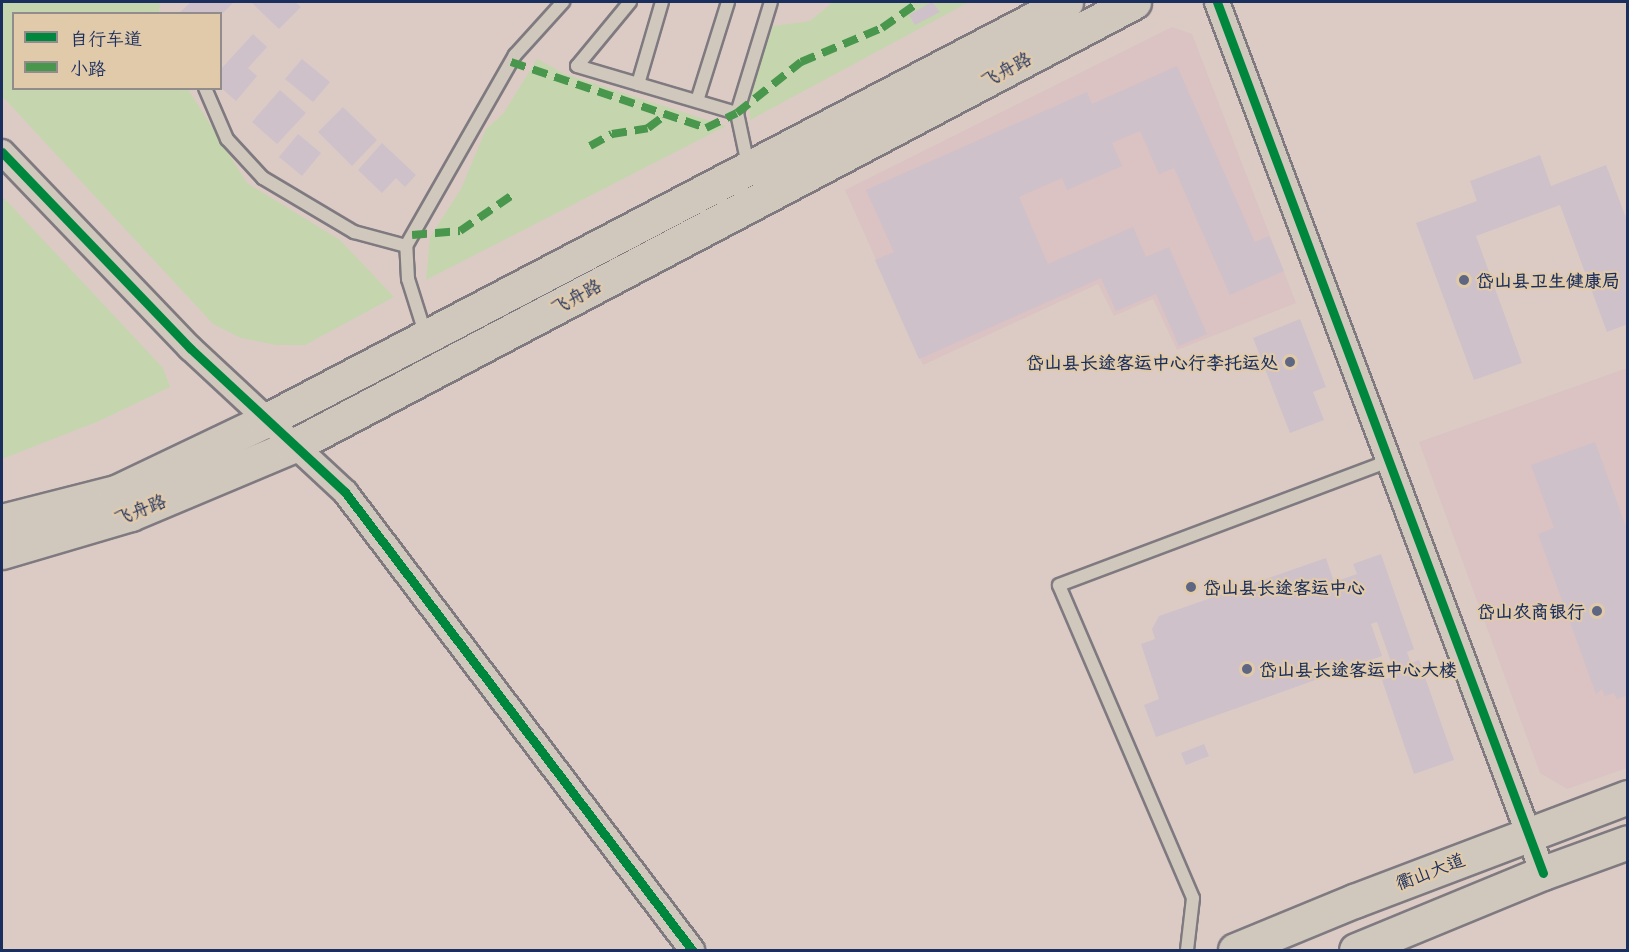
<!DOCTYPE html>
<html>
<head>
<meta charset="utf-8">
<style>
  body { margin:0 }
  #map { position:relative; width:1629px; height:952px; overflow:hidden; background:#dccbc5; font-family:"Playpen Sans","LXGW WenKai TC",sans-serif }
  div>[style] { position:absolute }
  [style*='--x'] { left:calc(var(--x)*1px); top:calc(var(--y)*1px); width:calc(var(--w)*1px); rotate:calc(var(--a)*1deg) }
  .built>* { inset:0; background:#dbc2c3 }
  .green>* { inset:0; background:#c5d5ae }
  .building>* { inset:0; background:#cec1c9 }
  .roads { filter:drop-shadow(2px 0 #7e7a80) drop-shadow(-2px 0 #7e7a80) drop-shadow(0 2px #7e7a80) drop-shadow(0 -2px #7e7a80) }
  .service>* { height:12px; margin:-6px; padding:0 6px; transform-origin:6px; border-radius:6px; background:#d1c8bd }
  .minor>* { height:24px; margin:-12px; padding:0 12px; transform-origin:12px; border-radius:12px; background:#d1c8bd }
  .secondary>* { height:33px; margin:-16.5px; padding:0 16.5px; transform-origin:16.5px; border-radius:16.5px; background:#d1c8bd }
  .primary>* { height:33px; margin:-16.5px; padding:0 16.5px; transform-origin:16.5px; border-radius:16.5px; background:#d1c8bd }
  .quiet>* { height:8px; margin-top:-4px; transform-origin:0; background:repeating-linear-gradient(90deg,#49964d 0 15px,transparent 0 23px) }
  .cycleway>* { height:9px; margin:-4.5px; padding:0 4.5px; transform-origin:4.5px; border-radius:4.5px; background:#00873e }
  .dots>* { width:16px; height:16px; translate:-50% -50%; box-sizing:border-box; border:3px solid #e1caaa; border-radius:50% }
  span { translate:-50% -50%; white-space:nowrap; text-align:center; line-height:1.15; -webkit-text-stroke:4.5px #e1caaa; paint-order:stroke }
  .street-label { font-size:18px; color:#1b2f5e }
  .poi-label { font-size:18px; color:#1b2f5e; font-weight:700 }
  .left { translate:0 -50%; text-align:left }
  .right { translate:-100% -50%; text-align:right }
  .frame { position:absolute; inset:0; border:3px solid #1b2f5e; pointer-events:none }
  .legend { position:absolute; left:12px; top:12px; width:210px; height:78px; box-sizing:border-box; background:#e1caaa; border:2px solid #928c8c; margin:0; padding:8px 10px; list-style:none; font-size:18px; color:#1b2f5e }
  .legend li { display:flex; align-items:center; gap:12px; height:30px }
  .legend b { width:30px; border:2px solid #928c8c }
</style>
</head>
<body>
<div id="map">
  <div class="built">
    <i style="clip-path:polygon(1172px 27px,1192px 34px,1296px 303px,1177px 350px,1153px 299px,1114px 316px,1098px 284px,923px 365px,845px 190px)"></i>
    <i style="clip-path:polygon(1627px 368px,1627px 768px,1567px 789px,1540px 773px,1419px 442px)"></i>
  </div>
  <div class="green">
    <i style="clip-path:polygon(2px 2px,160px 2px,159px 13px,14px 14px,14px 88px,188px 89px,247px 183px,340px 240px,394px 297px,305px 345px,276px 345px,241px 338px,213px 324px,2px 96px)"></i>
    <i style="clip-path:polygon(833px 2px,969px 2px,750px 120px,749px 94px,773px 26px,810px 21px)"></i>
    <i style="clip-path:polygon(537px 59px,565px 74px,726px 126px,426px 280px,430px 237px,461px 189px,486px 129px,503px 114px)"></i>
    <i style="clip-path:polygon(2px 196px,163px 368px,170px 387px,99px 421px,2px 459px)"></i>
  </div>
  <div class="building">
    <i style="clip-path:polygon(191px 2px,234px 2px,222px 14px,178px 14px)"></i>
    <i style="clip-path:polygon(251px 2px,295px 2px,301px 7px,279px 29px)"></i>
    <i style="clip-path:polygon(932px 2px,940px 12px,915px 25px,909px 15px)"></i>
    <i style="clip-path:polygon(253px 34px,267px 47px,248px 68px,257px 76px,236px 101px,220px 87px,220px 70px)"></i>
    <i style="clip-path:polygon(302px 59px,330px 82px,313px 102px,285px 79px)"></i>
    <i style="clip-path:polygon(1177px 66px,1255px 242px,1269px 236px,1284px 271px,1230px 295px,1174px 168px,1159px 174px,1140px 131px,1112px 143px,1122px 166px,1067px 190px,1062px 178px,1019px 197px,1048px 264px,1133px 227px,1146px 257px,1169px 247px,1207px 334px,1179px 346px,1156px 294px,1116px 311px,1101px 278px,919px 359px,875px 260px,894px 252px,866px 190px,1087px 92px,1092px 104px)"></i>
    <i style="clip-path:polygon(280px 90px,306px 113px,277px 144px,252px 122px)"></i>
    <i style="clip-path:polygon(343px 107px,377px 140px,352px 166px,318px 132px)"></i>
    <i style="clip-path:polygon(298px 134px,321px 153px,302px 176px,279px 157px)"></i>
    <i style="clip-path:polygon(382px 143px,416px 175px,405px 187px,396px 178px,382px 193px,358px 170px)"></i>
    <i style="clip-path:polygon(1540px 155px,1551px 186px,1606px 165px,1628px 223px,1628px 324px,1607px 332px,1560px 205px,1476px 236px,1522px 363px,1474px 380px,1416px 223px,1477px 201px,1470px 181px)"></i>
    <i style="clip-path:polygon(1300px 319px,1326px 387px,1313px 392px,1324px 420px,1290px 433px,1253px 338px)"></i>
    <i style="clip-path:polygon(1595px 442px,1628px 532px,1628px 695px,1617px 699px,1614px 693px,1605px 696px,1602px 689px,1596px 694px,1538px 534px,1554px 528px,1531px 465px)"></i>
    <i style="clip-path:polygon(1381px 554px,1414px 649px,1407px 652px,1411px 663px,1419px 660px,1454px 760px,1414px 774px,1382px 680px,1396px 676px,1377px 622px,1371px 624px,1382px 656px,1156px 737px,1144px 705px,1159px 699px,1141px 644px,1155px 639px,1152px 629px,1159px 616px,1326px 558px,1334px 582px,1357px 574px,1353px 564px)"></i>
    <i style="clip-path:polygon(1204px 744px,1209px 756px,1186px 765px,1181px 753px)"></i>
  </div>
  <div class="roads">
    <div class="service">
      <i style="--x:630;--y:2;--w:83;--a:129.6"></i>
      <i style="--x:577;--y:66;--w:167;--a:16.4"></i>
      <i style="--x:638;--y:84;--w:85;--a:-73.7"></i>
      <i style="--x:205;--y:88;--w:56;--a:66.7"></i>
      <i style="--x:227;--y:139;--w:53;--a:47.3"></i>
      <i style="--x:263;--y:178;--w:106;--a:30.7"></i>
      <i style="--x:354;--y:232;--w:54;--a:15.1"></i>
      <i style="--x:697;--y:101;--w:104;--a:-72.6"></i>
      <i style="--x:748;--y:165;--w:53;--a:-101.9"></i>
      <i style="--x:737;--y:113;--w:116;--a:-73"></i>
      <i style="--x:426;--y:336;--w:60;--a:-107.5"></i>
      <i style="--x:408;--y:279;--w:33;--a:-93"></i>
      <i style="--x:406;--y:246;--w:220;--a:-60.3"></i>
      <i style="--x:515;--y:55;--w:72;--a:-47.8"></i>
      <i style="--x:1187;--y:950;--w:52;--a:-83.4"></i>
      <i style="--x:1193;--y:898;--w:340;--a:-113.2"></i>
      <i style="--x:1059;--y:585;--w:353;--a:-20.6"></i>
    </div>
    <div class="minor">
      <i style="--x:1217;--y:2;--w:930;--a:69.48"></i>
      <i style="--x:2;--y:152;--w:272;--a:46.2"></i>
      <i style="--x:190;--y:348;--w:212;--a:42.9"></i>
      <i style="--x:345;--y:492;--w:575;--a:52.85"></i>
    </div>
    <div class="secondary">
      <i style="--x:2;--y:521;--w:118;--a:-14.3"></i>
      <i style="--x:116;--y:492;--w:165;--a:-25.5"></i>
      <i style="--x:265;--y:421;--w:904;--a:-27.61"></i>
      <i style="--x:2;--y:552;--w:134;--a:-16.4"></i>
      <i style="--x:131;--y:514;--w:176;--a:-22.8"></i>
      <i style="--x:293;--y:446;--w:951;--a:-27.83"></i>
    </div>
    <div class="primary">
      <i style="--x:1235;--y:950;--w:129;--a:-22.4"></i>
      <i style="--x:1354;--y:901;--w:293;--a:-20.8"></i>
      <i style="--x:1356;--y:950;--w:202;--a:-22.4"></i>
      <i style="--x:1543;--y:873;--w:90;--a:-20"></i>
    </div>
  </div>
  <div class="quiet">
    <i style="--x:511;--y:62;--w:206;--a:18.7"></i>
    <i style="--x:706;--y:128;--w:34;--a:-26"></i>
    <i style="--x:737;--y:113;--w:82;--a:-38.6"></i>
    <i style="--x:801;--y:62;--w:88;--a:-22.8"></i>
    <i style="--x:882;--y:28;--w:45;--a:-35.1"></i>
    <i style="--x:590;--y:146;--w:25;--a:-29"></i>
    <i style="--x:612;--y:134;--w:36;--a:-9"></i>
    <i style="--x:648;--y:128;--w:21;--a:-37"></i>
    <i style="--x:412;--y:235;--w:48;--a:-4.8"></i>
    <i style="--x:460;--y:231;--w:62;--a:-34.5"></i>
  </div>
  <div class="cycleway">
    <i style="--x:1217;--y:2;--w:930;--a:69.48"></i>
    <i style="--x:2;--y:152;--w:272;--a:46.2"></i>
    <i style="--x:190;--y:348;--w:212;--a:42.9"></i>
    <i style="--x:345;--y:492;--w:575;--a:52.85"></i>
  </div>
  <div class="dots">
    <i style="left:1464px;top:280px;background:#5f6682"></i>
    <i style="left:1290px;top:362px;background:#5f6682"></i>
    <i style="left:1191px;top:587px;background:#5f6682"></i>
    <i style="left:1597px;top:611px;background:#5f6682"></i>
    <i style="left:1247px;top:669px;background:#5f6682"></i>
  </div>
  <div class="street-label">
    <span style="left:1006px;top:69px;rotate:-28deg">飞舟路</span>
    <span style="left:576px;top:296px;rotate:-28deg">飞舟路</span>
    <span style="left:140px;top:509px;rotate:-21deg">飞舟路</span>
    <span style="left:1430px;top:871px;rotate:-21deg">衢山大道</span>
  </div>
  <div class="poi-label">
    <span class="left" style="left:1476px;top:280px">岱山县卫生健康局</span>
    <span class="right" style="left:1278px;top:362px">岱山县长途客运中心行李托运处</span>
    <span class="left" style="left:1203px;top:587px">岱山县长途客运中心</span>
    <span class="right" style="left:1585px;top:611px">岱山农商银行</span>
    <span class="left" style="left:1259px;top:669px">岱山县长途客运中心大楼</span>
  </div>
  <div class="frame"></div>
  <ul class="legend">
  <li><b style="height:8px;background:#00873e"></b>自行车道</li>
  <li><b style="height:8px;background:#49964d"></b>小路</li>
  </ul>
</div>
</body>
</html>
